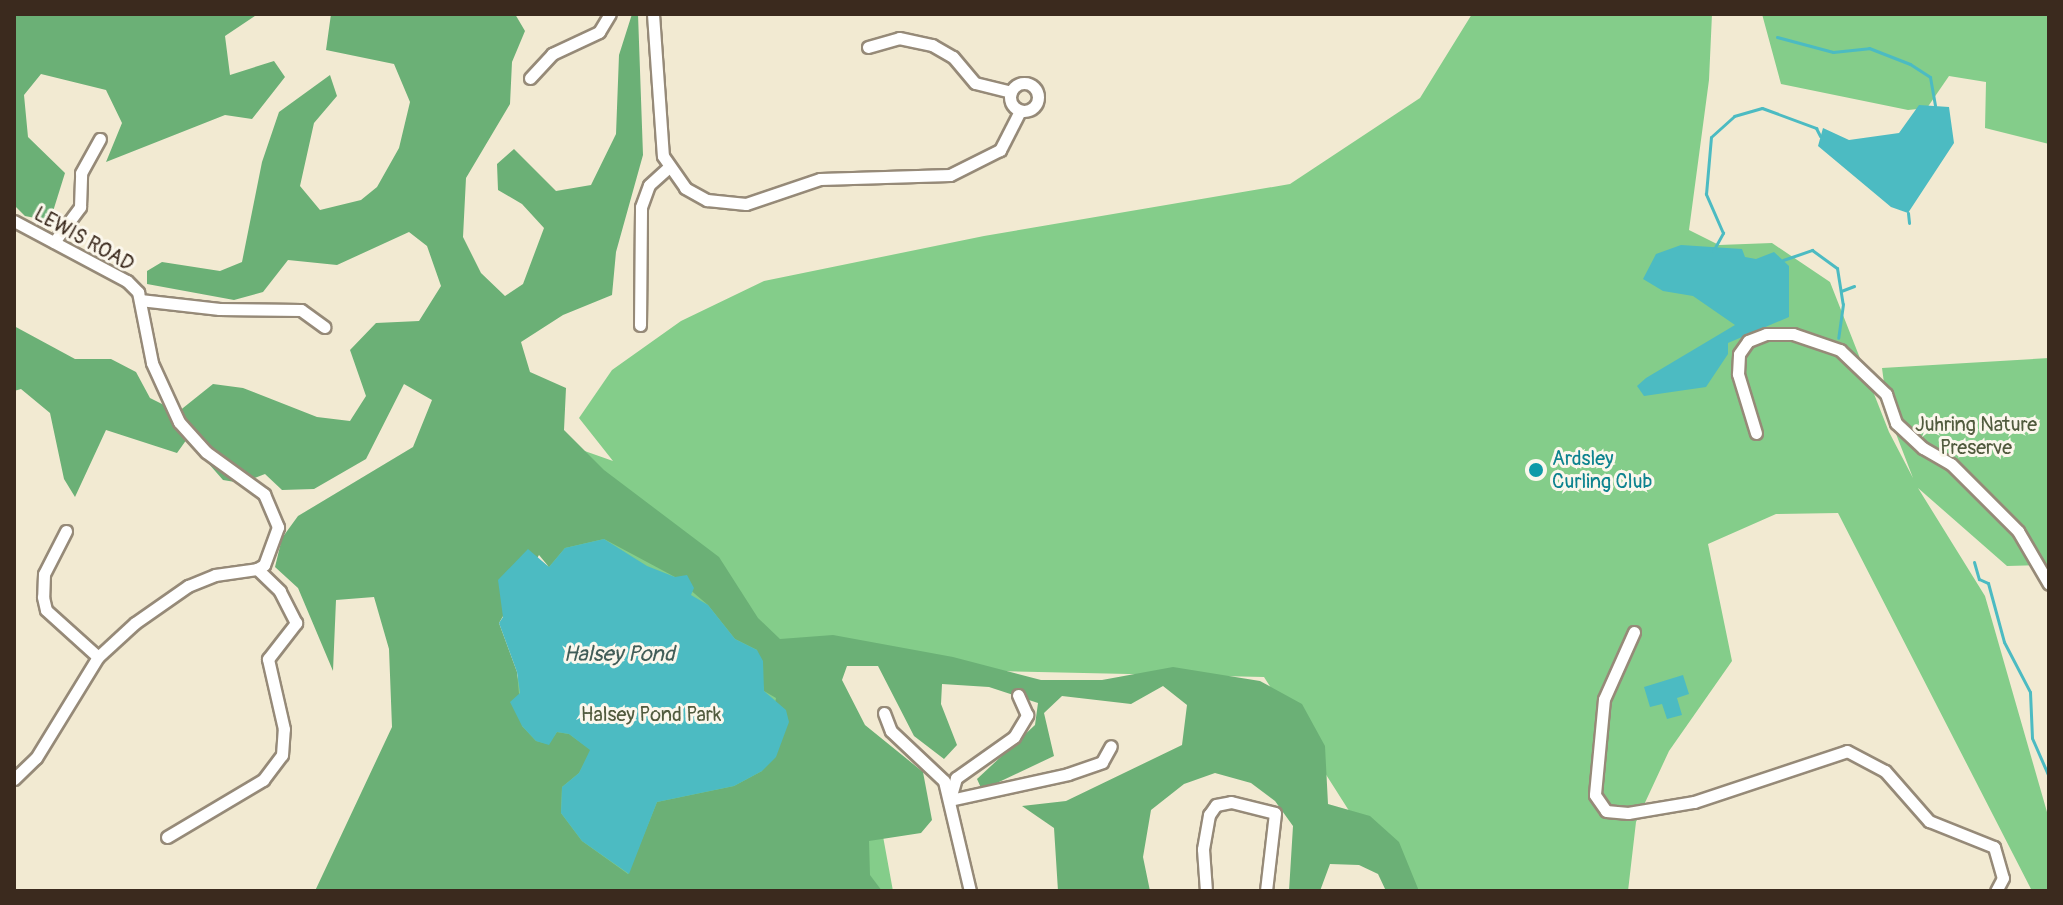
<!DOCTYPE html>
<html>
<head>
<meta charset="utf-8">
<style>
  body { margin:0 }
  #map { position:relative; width:2063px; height:905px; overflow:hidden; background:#f2ead2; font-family:Pangolin,sans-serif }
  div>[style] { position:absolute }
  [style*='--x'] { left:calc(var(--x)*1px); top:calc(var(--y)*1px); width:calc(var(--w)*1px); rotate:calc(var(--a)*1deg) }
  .green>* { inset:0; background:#84cd8a }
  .forest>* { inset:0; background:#6bb076 }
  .water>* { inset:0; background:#4cbbc2 }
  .stream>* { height:3px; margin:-1.5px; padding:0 1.5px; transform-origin:1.5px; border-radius:1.5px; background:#4cbbc2 }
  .roads { filter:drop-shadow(2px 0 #968a78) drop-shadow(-2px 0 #968a78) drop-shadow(0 2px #968a78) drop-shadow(0 -2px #968a78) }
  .minor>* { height:11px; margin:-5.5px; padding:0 5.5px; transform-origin:5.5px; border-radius:5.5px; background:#fff }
  .minor>.ring { margin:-5.5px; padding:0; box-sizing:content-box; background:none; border:11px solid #fff; border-radius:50% }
  .dots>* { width:22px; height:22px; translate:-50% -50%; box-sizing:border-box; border:4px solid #fbf7ec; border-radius:50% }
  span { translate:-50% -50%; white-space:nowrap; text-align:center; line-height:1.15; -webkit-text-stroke:6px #fbf7ec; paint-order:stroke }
  .street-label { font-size:20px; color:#3b2a1e }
  .park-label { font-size:20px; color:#515b3e }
  .culture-label { font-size:20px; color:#0d838f }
  .left { translate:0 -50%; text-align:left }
  .water-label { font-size:22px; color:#415d57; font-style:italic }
  .frame { position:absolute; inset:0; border:16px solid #3b2a1e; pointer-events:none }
</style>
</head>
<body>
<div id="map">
  <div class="green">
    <i style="clip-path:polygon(1472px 14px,1712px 14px,1709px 80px,1689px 230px,1719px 245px,1772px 243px,1830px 282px,1889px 432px,1913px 478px,1888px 413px,1882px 368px,2049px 358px,2049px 565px,2007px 566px,1918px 488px,1985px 596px,2049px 819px,2049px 891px,2032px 891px,1838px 513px,1776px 514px,1708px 544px,1732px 661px,1669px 751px,1636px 822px,1628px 891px,1400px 891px,1264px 677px,951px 670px,825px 648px,868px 754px,893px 891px,460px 891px,579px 449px,613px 461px,579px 418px,612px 370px,681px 321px,764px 281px,984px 236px,1290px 184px,1420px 98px)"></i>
    <i style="clip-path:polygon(1762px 14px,2049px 14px,2049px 144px,1985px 128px,1986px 82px,1949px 76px,1927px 108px,1908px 110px,1781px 84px)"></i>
  </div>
  <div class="forest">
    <i style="clip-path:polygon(14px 14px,258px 14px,225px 36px,230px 75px,274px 61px,285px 77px,252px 119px,225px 115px,106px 162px,122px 123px,106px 90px,41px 74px,24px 95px,28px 137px,65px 173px,50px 221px,25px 216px,14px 205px)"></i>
    <i style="clip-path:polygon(evenodd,331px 14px,515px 14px,525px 31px,512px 62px,510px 104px,466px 178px,463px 237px,481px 273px,505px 296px,523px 284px,544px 228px,522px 204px,498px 190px,497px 164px,514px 149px,556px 191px,591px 185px,616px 134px,619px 55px,632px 14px,638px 14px,643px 155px,616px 252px,612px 295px,563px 315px,521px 342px,530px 372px,566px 388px,564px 430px,604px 470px,719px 557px,758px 618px,780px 639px,833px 635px,953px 657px,1041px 680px,1102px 680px,1173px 667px,1260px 681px,1302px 704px,1325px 746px,1328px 804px,1370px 816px,1399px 842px,1419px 891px,1386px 891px,1378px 874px,1359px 865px,1330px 864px,1320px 891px,1289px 891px,1293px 826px,1275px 801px,1251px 783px,1215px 773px,1184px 784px,1151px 810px,1143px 857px,1150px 891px,1058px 891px,1054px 828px,1022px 806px,1066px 801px,1182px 745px,1187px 705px,1163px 686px,1131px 704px,1062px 696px,1044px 713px,1054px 756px,982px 790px,977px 779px,1035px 725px,1038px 703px,989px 687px,942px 684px,941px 704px,957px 745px,944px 759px,914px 736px,878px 666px,847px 666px,842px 680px,865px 725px,923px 772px,932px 820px,921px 833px,869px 841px,870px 875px,882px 891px,315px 891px,392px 727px,389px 649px,374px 597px,336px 600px,333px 671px,298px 588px,275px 567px,282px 538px,298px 516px,413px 447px,432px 400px,404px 384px,366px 459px,314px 489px,282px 490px,265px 474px,241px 483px,223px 480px,187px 439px,177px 453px,106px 430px,75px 497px,64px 479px,50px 413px,21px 389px,14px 391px,14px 326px,75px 359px,111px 359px,136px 372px,150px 398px,178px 412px,213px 384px,243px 388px,317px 417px,350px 421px,366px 396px,350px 350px,376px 323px,419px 321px,441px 286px,427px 246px,409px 232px,337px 265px,288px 260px,263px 292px,234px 300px,147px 284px,147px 271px,162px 262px,220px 271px,242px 262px,262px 162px,279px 112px,330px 75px,337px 96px,314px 123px,300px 186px,320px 210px,361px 200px,377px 187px,399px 148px,410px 102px,394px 64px,326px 50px,331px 14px,604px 539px,675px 577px,708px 605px,735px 639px,757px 650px,764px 691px,776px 698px,762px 771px,734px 786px,657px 802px,628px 874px,582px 841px,561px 813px,562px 787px,579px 773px,591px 750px,569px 734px,557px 732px,548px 744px,536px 741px,522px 726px,517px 672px,499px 623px,539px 555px,549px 567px,565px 548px,604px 539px)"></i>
  </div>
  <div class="water">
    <i style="clip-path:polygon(1919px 105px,1949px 107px,1954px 143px,1908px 213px,1891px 207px,1818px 146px,1823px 128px,1849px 140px,1899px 133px)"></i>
    <i style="clip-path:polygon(1681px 245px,1742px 249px,1745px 257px,1756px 259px,1774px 252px,1789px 266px,1789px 317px,1728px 343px,1728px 354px,1706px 387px,1644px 396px,1637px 386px,1646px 378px,1735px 325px,1693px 296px,1663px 291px,1643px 279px,1656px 254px)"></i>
    <i style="clip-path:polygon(604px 539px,647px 566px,675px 577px,687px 575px,694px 588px,691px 595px,708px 605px,735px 639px,757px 650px,763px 661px,764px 691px,786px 710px,789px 722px,776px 757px,762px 771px,734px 786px,657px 802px,629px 874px,582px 841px,561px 813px,562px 787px,579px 773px,590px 750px,569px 734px,557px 732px,549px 745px,536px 741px,522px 726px,510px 702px,520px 693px,517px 672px,499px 623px,503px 617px,498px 580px,528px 549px,549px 567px,565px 548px)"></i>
    <i style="clip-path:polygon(1683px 675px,1689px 694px,1677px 698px,1682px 715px,1667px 719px,1662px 704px,1650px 707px,1644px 687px)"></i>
  </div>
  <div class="stream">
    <i style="--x:1777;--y:37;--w:58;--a:15"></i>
    <i style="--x:1833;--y:52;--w:36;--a:-6"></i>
    <i style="--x:1869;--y:48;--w:44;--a:21.3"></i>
    <i style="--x:1910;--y:64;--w:24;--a:33"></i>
    <i style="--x:1930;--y:77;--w:29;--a:80"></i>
    <i style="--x:1908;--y:213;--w:10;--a:84"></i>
    <i style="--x:1713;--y:251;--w:21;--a:-61"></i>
    <i style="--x:1723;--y:233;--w:43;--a:-113.6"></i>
    <i style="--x:1706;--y:194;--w:57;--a:-85"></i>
    <i style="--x:1711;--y:137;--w:31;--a:-42"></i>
    <i style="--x:1734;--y:116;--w:29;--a:-16"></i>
    <i style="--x:1762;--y:108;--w:58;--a:20.3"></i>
    <i style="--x:1816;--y:128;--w:9;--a:63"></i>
    <i style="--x:1783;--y:260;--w:31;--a:-19"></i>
    <i style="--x:1812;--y:250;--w:31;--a:36"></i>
    <i style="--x:1837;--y:268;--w:36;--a:81"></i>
    <i style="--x:1843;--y:304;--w:34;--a:98"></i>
    <i style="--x:1841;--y:291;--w:14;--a:-21"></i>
    <i style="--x:1974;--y:562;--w:18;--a:74"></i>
    <i style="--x:1979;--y:579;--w:10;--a:24"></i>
    <i style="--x:1988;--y:583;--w:61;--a:74.8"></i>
    <i style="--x:2004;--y:642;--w:56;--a:62.5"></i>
    <i style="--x:2030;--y:692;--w:46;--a:87.5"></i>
    <i style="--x:2032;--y:738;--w:43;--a:66.4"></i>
  </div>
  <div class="roads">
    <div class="minor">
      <i style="--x:653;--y:14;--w:142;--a:86"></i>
      <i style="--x:663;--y:156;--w:39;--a:55"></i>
      <i style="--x:685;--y:188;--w:25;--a:29"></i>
      <i style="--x:707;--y:200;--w:39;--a:6"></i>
      <i style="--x:746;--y:204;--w:78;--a:-18.7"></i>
      <i style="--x:820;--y:179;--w:130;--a:-1.8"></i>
      <i style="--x:950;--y:175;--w:56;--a:-26.6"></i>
      <i style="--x:1000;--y:150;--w:44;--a:-62.9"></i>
      <i style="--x:868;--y:47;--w:32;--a:-16"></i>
      <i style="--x:899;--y:38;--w:34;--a:12"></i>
      <i style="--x:932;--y:45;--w:24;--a:30"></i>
      <i style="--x:953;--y:57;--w:34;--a:50"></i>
      <i style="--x:975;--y:83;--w:37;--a:14"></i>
      <i style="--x:530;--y:78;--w:33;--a:-47"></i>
      <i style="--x:552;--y:54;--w:52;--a:-25.1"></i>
      <i style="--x:599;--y:32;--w:21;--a:-59"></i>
      <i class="ring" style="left:1010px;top:83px;width:17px;height:17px"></i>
      <i style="--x:14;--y:221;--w:128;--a:28"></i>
      <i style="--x:127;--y:281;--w:16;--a:45"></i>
      <i style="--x:138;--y:292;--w:72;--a:78.8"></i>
      <i style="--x:152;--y:363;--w:65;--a:65.4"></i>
      <i style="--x:179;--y:422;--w:40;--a:48"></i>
      <i style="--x:206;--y:452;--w:72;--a:35.9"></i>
      <i style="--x:264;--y:494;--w:36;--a:67"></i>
      <i style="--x:278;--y:527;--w:40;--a:110.2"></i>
      <i style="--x:264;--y:565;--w:8;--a:150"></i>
      <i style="--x:54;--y:242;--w:44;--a:-53.4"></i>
      <i style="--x:80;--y:207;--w:34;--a:-88"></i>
      <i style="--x:81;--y:173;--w:39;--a:-61"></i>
      <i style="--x:140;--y:300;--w:80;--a:6.5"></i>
      <i style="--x:219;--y:309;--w:82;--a:0.7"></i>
      <i style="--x:301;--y:310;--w:29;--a:36"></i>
      <i style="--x:640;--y:325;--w:118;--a:-89.5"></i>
      <i style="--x:641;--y:207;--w:23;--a:-70"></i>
      <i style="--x:649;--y:185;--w:24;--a:-42"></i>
      <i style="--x:1756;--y:433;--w:62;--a:-107"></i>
      <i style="--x:1738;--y:374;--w:20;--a:-87"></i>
      <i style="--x:1739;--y:354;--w:16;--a:-55"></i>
      <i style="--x:1748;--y:341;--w:19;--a:-21"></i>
      <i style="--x:1766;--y:334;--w:27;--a:0"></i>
      <i style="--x:1793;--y:334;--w:50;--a:18.8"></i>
      <i style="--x:1840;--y:350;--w:64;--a:43.7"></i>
      <i style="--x:1886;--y:394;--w:31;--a:71"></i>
      <i style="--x:1896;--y:423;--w:37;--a:43"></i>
      <i style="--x:1923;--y:448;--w:32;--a:30"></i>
      <i style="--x:1951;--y:464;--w:95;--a:45"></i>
      <i style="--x:2018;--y:531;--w:61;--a:59.7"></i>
      <i style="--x:66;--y:531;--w:48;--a:117.1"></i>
      <i style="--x:44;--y:574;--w:23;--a:92"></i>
      <i style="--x:43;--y:597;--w:13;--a:77"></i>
      <i style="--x:46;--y:610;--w:70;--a:42.1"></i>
      <i style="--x:1634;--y:632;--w:73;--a:114.1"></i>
      <i style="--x:1604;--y:699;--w:96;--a:95.4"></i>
      <i style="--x:1595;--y:795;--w:19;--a:55"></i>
      <i style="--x:1606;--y:811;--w:22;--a:5"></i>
      <i style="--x:1628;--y:813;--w:67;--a:-9.5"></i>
      <i style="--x:1694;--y:802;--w:161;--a:-18.4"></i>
      <i style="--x:1847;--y:751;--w:43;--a:27.8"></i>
      <i style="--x:1885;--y:771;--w:67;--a:48.7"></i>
      <i style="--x:1929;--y:821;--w:70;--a:21.8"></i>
      <i style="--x:1994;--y:847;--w:32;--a:74"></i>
      <i style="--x:2003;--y:878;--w:15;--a:118"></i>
      <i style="--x:884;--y:713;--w:19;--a:69"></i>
      <i style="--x:891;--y:731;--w:73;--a:43.3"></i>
      <i style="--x:944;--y:781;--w:113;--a:76.7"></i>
      <i style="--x:14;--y:779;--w:30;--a:-44"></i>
      <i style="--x:36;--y:758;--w:119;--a:-58.5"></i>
      <i style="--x:98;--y:657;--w:50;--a:-42.6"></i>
      <i style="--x:135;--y:623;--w:65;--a:-34.9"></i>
      <i style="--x:188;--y:586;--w:29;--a:-22"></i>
      <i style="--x:215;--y:575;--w:42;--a:-8.1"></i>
      <i style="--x:950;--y:799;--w:22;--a:-74"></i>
      <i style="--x:956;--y:778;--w:71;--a:-35.3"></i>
      <i style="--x:1014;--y:737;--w:26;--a:-59"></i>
      <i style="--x:1027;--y:715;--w:22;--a:-114"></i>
      <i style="--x:950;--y:800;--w:121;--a:-12.4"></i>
      <i style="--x:1068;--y:774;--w:36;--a:-19"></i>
      <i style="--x:1102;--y:762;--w:18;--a:-61"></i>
      <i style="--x:167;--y:837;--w:112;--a:-30.7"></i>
      <i style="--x:263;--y:780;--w:31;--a:-53"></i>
      <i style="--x:282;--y:755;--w:26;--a:-86"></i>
      <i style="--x:284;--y:729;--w:72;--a:-102.9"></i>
      <i style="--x:268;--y:659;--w:46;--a:-52.1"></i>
      <i style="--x:296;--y:623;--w:36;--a:-117"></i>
      <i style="--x:280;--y:591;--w:32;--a:-136"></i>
      <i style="--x:1206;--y:891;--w:42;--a:-94.1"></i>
      <i style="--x:1203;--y:849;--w:35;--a:-80"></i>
      <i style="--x:1209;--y:815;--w:12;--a:-55"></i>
      <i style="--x:1216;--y:805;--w:15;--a:-11"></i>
      <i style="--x:1231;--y:802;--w:45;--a:14"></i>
      <i style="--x:1275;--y:813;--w:79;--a:96.6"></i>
    </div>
  </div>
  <div class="dots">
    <i style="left:1536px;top:470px;background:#0f9aa8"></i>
  </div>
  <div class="street-label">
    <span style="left:84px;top:239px;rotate:29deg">LEWIS ROAD</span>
  </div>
  <div class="park-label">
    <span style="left:1976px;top:436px">Juhring Nature<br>Preserve</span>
    <span style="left:651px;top:714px">Halsey Pond Park</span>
  </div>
  <div class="culture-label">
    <span class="left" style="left:1552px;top:470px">Ardsley<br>Curling Club</span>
  </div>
  <div class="water-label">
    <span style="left:619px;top:655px">Halsey Pond</span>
  </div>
  <div class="frame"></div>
</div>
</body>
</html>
